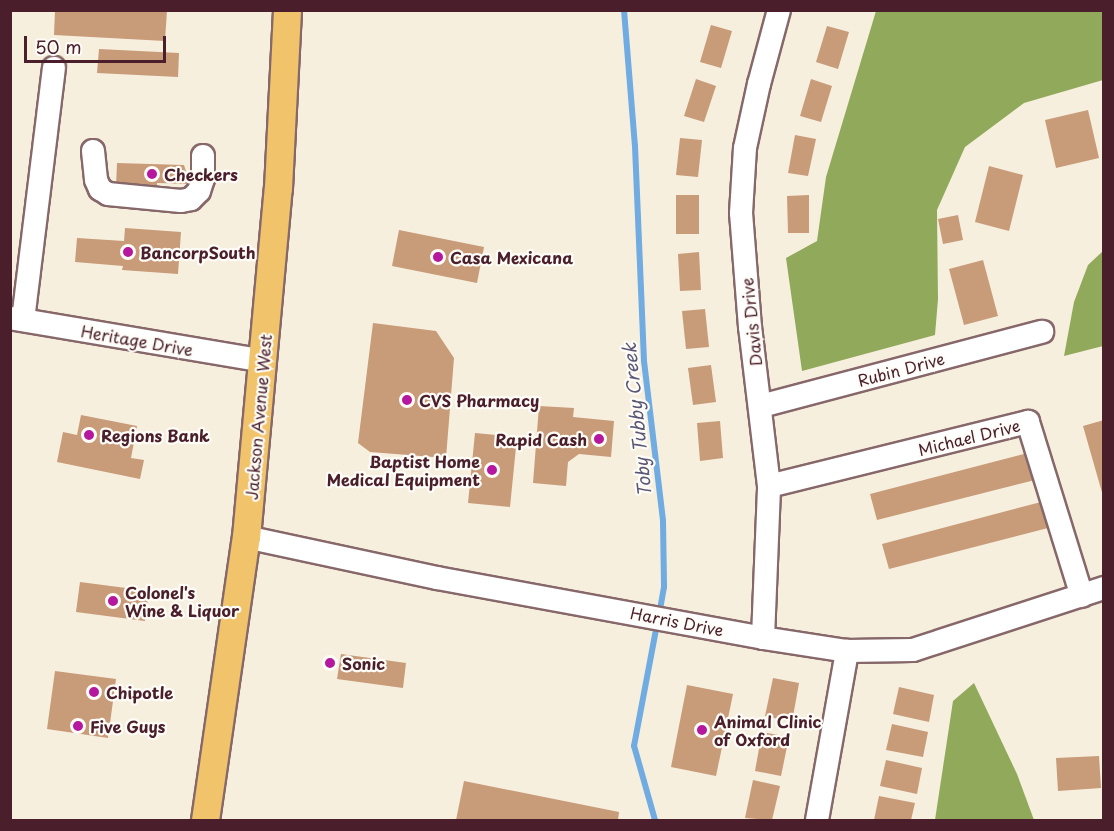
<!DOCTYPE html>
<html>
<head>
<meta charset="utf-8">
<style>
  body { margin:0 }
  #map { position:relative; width:1114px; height:831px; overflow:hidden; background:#f7efde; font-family:"Playpen Sans",sans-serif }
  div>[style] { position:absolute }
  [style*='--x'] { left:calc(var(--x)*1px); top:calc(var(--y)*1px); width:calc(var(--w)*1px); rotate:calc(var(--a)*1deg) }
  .forest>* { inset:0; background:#91a95a }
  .stream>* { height:6px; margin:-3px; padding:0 3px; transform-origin:3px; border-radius:3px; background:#70abe1 }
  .building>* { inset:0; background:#c89b79 }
  .roads { filter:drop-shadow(2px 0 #87686a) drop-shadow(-2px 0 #87686a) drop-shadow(0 2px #87686a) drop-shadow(0 -2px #87686a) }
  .minor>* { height:22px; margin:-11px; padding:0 11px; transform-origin:11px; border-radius:11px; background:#fff }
  .major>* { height:27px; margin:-13.5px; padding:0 13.5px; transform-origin:13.5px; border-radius:13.5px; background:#f1c36a }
  .dots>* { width:16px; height:16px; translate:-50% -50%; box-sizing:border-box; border:3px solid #fdfcf7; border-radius:50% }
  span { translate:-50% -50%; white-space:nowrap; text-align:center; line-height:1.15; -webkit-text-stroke:4.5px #fdfcf7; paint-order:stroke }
  .poi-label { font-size:16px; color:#4a1f2b; font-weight:700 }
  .left { translate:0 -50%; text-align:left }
  .right { translate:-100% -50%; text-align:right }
  .street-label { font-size:16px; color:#4a1f2b }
  .water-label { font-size:18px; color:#595774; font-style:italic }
  .frame { position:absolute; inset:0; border:12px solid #4a1f2b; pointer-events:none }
  .scale { position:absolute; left:24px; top:36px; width:142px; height:27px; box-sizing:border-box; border:3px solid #4a1f2b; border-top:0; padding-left:8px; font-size:18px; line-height:21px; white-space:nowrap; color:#4a1f2b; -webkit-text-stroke:4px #fdfcf7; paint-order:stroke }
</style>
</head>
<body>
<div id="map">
  <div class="forest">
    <i style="clip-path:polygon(876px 11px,1103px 11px,1103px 80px,1024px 103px,965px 147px,937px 210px,938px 299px,935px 335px,802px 371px,786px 258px,817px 241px,826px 177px)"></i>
    <i style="clip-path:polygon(1103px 251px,1103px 346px,1064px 356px,1074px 302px,1088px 265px)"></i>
    <i style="clip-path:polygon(974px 683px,1017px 774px,1034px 820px,935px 820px,953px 701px)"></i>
  </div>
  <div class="stream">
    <i style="--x:624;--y:10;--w:136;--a:85.4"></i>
    <i style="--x:635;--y:146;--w:215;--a:87.6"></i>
    <i style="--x:644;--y:361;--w:161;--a:83.2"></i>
    <i style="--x:663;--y:521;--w:66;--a:89.1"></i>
    <i style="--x:664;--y:587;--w:27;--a:100"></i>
    <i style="--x:655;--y:820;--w:77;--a:-105.8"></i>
    <i style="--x:634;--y:746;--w:124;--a:-79.3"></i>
  </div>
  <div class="building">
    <i style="clip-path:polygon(55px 10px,167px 10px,165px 41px,54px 35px)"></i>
    <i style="clip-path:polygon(711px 25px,732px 31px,721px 68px,700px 62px)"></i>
    <i style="clip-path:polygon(827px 26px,849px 32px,838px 69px,816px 62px)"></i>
    <i style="clip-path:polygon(99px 49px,179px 53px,178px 77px,97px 73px)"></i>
    <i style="clip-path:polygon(696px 79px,716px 86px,704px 122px,684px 116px)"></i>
    <i style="clip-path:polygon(811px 79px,832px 86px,821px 122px,800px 116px)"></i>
    <i style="clip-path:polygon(1088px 110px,1099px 158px,1056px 168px,1045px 120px)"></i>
    <i style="clip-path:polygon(795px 135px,816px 139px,808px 176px,788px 173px)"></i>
    <i style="clip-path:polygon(680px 138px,702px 140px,698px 177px,676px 175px)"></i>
    <i style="clip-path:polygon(117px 163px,184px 165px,190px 184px,157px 183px,157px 189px,116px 187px)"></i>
    <i style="clip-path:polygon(989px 166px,1023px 175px,1009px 231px,975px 222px)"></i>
    <i style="clip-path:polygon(676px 195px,699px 195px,699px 234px,676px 234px)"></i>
    <i style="clip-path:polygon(809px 195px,809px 233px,788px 233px,787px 196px)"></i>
    <i style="clip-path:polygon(958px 215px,963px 240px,943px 244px,938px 219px)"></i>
    <i style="clip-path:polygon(125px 228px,181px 232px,178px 274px,122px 270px,123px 266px,75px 262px,77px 238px,124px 241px)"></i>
    <i style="clip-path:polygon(399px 230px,484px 247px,477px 283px,392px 266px)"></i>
    <i style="clip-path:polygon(699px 252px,701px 290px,680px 291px,678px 254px)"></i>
    <i style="clip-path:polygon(983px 260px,998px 316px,964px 325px,949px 269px)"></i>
    <i style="clip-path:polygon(705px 309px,709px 347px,686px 349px,682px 311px)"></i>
    <i style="clip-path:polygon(373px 323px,436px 331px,454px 358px,446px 458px,370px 452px,358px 443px)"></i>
    <i style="clip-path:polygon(711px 365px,716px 402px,693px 405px,688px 368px)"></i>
    <i style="clip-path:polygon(539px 406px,574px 408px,573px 417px,614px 421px,611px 457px,579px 454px,568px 462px,566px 486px,533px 483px)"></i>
    <i style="clip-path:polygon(81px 415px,137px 426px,131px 458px,144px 460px,140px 479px,57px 462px,63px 432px,77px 435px)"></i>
    <i style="clip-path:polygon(1104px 420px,1104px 496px,1103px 496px,1083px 426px)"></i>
    <i style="clip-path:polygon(720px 421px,723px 458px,700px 461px,697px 423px)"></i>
    <i style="clip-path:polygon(475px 433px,517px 437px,510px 507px,468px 503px)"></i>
    <i style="clip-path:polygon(1028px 453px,1035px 480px,877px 520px,870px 494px)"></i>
    <i style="clip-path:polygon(1041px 502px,1048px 528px,889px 569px,882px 544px)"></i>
    <i style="clip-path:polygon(80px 582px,149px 591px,145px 621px,76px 612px)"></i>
    <i style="clip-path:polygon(341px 654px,406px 663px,403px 688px,337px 679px)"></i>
    <i style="clip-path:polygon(55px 671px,116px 679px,108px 738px,47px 729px)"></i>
    <i style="clip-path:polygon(773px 678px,799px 683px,792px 722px,765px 716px)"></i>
    <i style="clip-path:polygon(687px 685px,733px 694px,716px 776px,671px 767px)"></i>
    <i style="clip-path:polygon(899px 687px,934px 695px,929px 722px,893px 714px)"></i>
    <i style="clip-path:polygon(892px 724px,928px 732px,923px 757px,886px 750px)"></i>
    <i style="clip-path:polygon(762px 732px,789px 737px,781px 776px,755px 771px)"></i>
    <i style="clip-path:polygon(1099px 756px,1101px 788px,1058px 791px,1056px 758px)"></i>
    <i style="clip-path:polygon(886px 760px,922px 768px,917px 794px,880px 786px)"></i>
    <i style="clip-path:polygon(753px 780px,780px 786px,772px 820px,745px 818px)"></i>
    <i style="clip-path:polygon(464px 781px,619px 812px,618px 820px,456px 820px)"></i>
    <i style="clip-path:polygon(879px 796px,915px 803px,911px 820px,874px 820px)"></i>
  </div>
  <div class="roads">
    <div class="minor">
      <i style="--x:93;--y:151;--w:29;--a:84"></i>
      <i style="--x:96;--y:180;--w:10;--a:66"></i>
      <i style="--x:100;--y:189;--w:9;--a:32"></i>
      <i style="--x:108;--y:194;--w:73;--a:5.5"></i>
      <i style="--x:181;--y:201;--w:10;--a:-11"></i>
      <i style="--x:191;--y:199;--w:11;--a:-45"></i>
      <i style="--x:199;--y:191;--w:13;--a:-72"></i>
      <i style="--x:203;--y:179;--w:23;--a:-90"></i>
      <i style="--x:10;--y:318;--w:257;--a:9.6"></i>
      <i style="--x:23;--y:320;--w:254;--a:-83"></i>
      <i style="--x:761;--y:406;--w:291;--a:-14.8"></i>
      <i style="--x:769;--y:486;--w:267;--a:-13.9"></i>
      <i style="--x:1028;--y:422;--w:182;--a:72.8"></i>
      <i style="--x:246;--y:537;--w:195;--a:12.1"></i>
      <i style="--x:437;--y:578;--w:331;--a:10.4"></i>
      <i style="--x:763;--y:638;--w:85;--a:8.8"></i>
      <i style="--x:847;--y:651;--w:66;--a:-0.9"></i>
      <i style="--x:913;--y:650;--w:201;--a:-18"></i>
      <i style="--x:763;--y:638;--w:152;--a:-87.7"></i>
      <i style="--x:769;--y:486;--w:160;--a:-96.8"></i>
      <i style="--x:750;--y:327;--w:114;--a:-94.5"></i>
      <i style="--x:741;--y:213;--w:65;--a:-86.5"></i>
      <i style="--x:745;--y:148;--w:66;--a:-77.7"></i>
      <i style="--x:759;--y:84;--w:77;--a:-74.9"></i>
      <i style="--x:817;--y:820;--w:172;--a:-79.9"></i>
    </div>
    <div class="major">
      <i style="--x:205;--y:820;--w:286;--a:-81.8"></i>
      <i style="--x:246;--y:537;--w:350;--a:-84.8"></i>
      <i style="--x:278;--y:188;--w:178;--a:-87.1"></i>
    </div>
  </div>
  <div class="dots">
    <i style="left:152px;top:174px;background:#b5179e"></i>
    <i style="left:128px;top:252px;background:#b5179e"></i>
    <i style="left:438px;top:257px;background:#b5179e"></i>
    <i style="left:407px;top:400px;background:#b5179e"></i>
    <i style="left:89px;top:435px;background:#b5179e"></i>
    <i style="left:599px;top:439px;background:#b5179e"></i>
    <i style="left:492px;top:470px;background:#b5179e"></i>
    <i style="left:113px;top:601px;background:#b5179e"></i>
    <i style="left:330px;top:663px;background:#b5179e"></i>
    <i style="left:94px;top:692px;background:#b5179e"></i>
    <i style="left:78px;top:726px;background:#b5179e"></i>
    <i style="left:702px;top:730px;background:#b5179e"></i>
  </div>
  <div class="poi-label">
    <span class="left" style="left:164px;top:174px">Checkers</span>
    <span class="left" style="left:140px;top:252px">BancorpSouth</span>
    <span class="left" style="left:450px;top:257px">Casa Mexicana</span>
    <span class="left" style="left:419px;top:400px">CVS Pharmacy</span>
    <span class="left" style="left:101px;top:435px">Regions Bank</span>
    <span class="right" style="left:587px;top:439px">Rapid Cash</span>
    <span class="right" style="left:480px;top:470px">Baptist Home<br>Medical Equipment</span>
    <span class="left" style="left:125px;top:601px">Colonel's<br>Wine &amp; Liquor</span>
    <span class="left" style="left:342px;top:663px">Sonic</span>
    <span class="left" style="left:106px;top:692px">Chipotle</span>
    <span class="left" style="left:714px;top:730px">Animal Clinic<br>of Oxford</span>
    <span class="left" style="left:90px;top:726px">Five Guys</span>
  </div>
  <div class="street-label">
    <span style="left:751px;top:322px;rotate:-96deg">Davis Drive</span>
    <span style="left:137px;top:340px;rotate:10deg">Heritage Drive</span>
    <span style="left:901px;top:369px;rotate:-15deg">Rubin Drive</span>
    <span style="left:258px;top:417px;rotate:-85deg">Jackson Avenue West</span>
    <span style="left:969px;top:437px;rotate:-14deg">Michael Drive</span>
    <span style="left:677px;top:621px;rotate:11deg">Harris Drive</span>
  </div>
  <div class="water-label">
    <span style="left:637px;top:420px;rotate:-96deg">Toby Tubby Creek</span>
  </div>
  <div class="frame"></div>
  <div class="scale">50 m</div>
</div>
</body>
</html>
